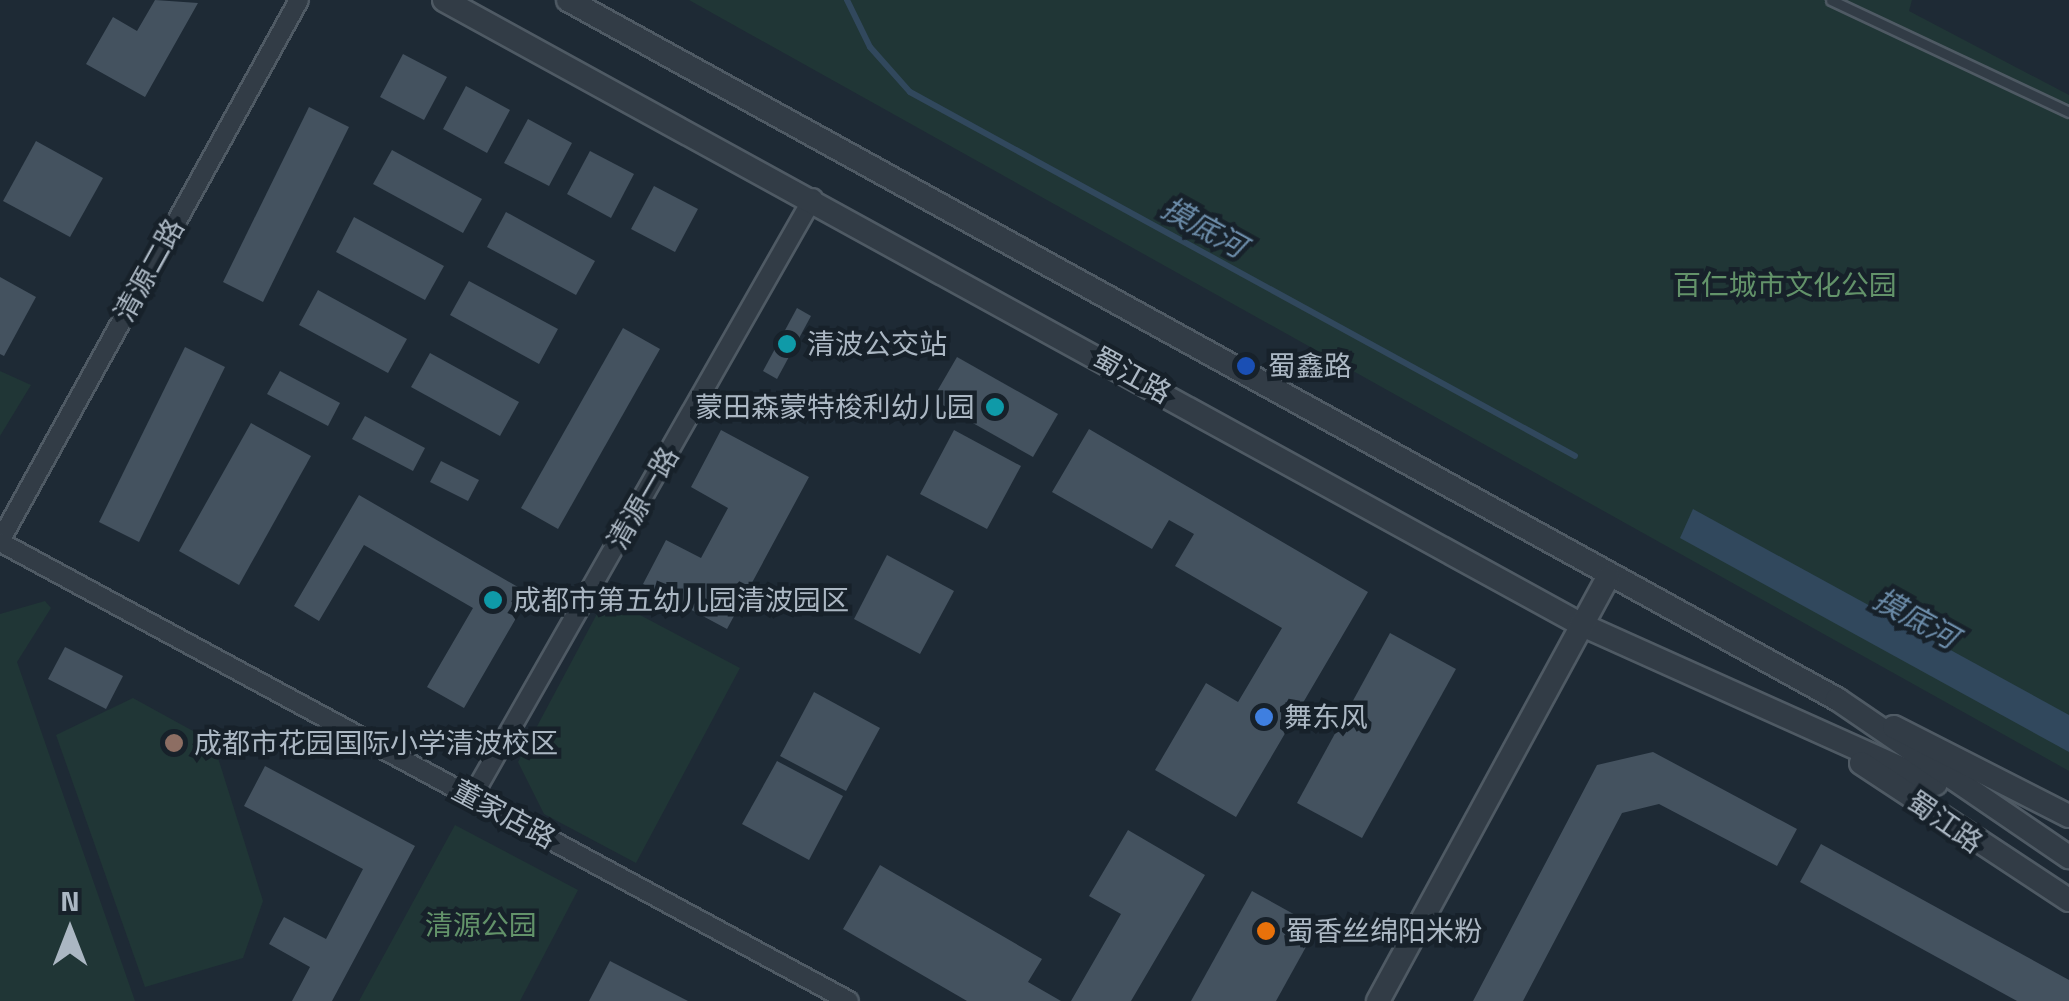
<!DOCTYPE html>
<html>
<head>
<meta charset="utf-8">
<style>
  body { margin:0 }
  #map { position:relative; width:2069px; height:1001px; overflow:hidden; background:#1e2a35; font-family:"Titillium Web","Noto Sans SC",sans-serif }
  div>[style] { position:absolute }
  [style*='--x'] { left:calc(var(--x)*1px); top:calc(var(--y)*1px); width:calc(var(--w)*1px); rotate:calc(var(--a)*1deg) }
  .green>* { inset:0; background:#203636 }
  .water>* { inset:0; background:#31485d }
  .stream>* { height:6px; margin:-3px; padding:0 3px; transform-origin:3px; border-radius:3px; background:#31485d }
  .building>* { inset:0; background:#44525f }
  .roads { filter:drop-shadow(2px 0 #4f5a64) drop-shadow(-2px 0 #4f5a64) drop-shadow(0 2px #4f5a64) drop-shadow(0 -2px #4f5a64) }
  .service>* { height:9px; margin:-4.5px; padding:0 4.5px; transform-origin:4.5px; border-radius:4.5px; background:#323c46 }
  .minor>* { height:18px; margin:-9px; padding:0 9px; transform-origin:9px; border-radius:9px; background:#323c46 }
  .tertiary>* { height:22px; margin:-11px; padding:0 11px; transform-origin:11px; border-radius:11px; background:#323c46 }
  .dots>* { width:28px; height:28px; translate:-50% -50%; box-sizing:border-box; border:5px solid #17212a; border-radius:50% }
  span { translate:-50% -50%; white-space:nowrap; text-align:center; line-height:1.15; -webkit-text-stroke:9px #17212a; paint-order:stroke }
  .street-label { font-size:28px; color:#abb7c3 }
  .park-label { font-size:28px; color:#63936a }
  .poi-label { font-size:28px; color:#abb7c3 }
  .left { translate:0 -50%; text-align:left }
  .right { translate:-100% -50%; text-align:right }
  .water-label { font-size:30px; color:#6b8ba8; font-style:italic }
  .north { position:absolute; left:20px; top:881px; width:100px; height:100px; -webkit-text-stroke:8px #17212a; paint-order:stroke; rotate:0deg; font-size:28px; font-weight:700; line-height:40px; text-align:center; color:#abb7c3 }
  .north::after { content:''; display:block; margin:auto; width:35px; height:45px; background:#abb7c3; clip-path:polygon(50% 0,100% 100%,50% 72%,0 100%) }
</style>
</head>
<body>
<div id="map">
  <div class="green">
    <i style="clip-path:polygon(689px 0,1912px 0,1909px 11px,2069px 95px,2069px 771px)"></i>
    <i style="clip-path:polygon(0 371px,31px 385px,0 436px)"></i>
    <i style="clip-path:polygon(606px 597px,740px 668px,636px 863px,544px 814px,518px 762px)"></i>
    <i style="clip-path:polygon(45px 601px,51px 608px,17px 662px,135px 1001px,0 1001px,0 614px)"></i>
    <i style="clip-path:polygon(133px 698px,213px 742px,263px 901px,243px 958px,145px 987px,56px 735px)"></i>
    <i style="clip-path:polygon(455px 825px,578px 890px,520px 1001px,359px 1001px)"></i>
  </div>
  <div class="water">
    <i style="clip-path:polygon(1693px 509px,2069px 715px,2069px 752px,1680px 538px)"></i>
  </div>
  <div class="stream">
    <i style="--x:847;--y:0;--w:52;--a:63.9"></i>
    <i style="--x:870;--y:47;--w:60;--a:48.4"></i>
    <i style="--x:910;--y:92;--w:758;--a:28.69"></i>
  </div>
  <div class="building">
    <i style="clip-path:polygon(155px 0,198px 3px,145px 97px,86px 64px,113px 17px,137px 31px)"></i>
    <i style="clip-path:polygon(403px 54px,447px 77px,424px 120px,380px 97px)"></i>
    <i style="clip-path:polygon(466px 86px,510px 110px,487px 153px,443px 129px)"></i>
    <i style="clip-path:polygon(309px 107px,349px 127px,263px 302px,223px 282px)"></i>
    <i style="clip-path:polygon(528px 119px,572px 143px,549px 186px,504px 163px)"></i>
    <i style="clip-path:polygon(36px 141px,103px 178px,70px 237px,3px 201px)"></i>
    <i style="clip-path:polygon(392px 150px,482px 199px,463px 233px,373px 184px)"></i>
    <i style="clip-path:polygon(590px 151px,634px 174px,611px 218px,567px 194px)"></i>
    <i style="clip-path:polygon(654px 186px,698px 209px,675px 252px,631px 229px)"></i>
    <i style="clip-path:polygon(506px 212px,595px 261px,576px 295px,487px 247px)"></i>
    <i style="clip-path:polygon(354px 217px,444px 266px,425px 300px,336px 252px)"></i>
    <i style="clip-path:polygon(0 277px,36px 297px,4px 356px,0 354px)"></i>
    <i style="clip-path:polygon(469px 281px,558px 329px,539px 364px,450px 315px)"></i>
    <i style="clip-path:polygon(318px 290px,407px 339px,388px 373px,299px 325px)"></i>
    <i style="clip-path:polygon(797px 308px,811px 316px,777px 379px,763px 371px)"></i>
    <i style="clip-path:polygon(623px 328px,660px 349px,558px 529px,521px 508px)"></i>
    <i style="clip-path:polygon(185px 347px,225px 367px,139px 542px,99px 522px)"></i>
    <i style="clip-path:polygon(430px 353px,519px 402px,500px 436px,411px 387px)"></i>
    <i style="clip-path:polygon(957px 357px,1058px 414px,1033px 457px,932px 400px)"></i>
    <i style="clip-path:polygon(280px 371px,340px 403px,328px 426px,267px 394px)"></i>
    <i style="clip-path:polygon(365px 416px,425px 448px,413px 471px,352px 439px)"></i>
    <i style="clip-path:polygon(251px 423px,311px 456px,239px 585px,179px 551px)"></i>
    <i style="clip-path:polygon(1089px 429px,1368px 592px,1236px 817px,1155px 770px,1206px 683px,1238px 702px,1282px 628px,1175px 566px,1194px 534px,1169px 520px,1152px 549px,1052px 492px)"></i>
    <i style="clip-path:polygon(721px 430px,809px 477px,727px 629px,643px 584px,666px 540px,701px 558px,728px 508px,691px 487px)"></i>
    <i style="clip-path:polygon(954px 430px,1021px 466px,987px 529px,920px 494px)"></i>
    <i style="clip-path:polygon(441px 461px,479px 480px,468px 501px,430px 482px)"></i>
    <i style="clip-path:polygon(359px 495px,530px 594px,464px 708px,427px 687px,473px 608px,364px 545px,319px 621px,294px 606px)"></i>
    <i style="clip-path:polygon(887px 555px,954px 591px,920px 654px,854px 619px)"></i>
    <i style="clip-path:polygon(1390px 633px,1456px 669px,1362px 838px,1297px 803px)"></i>
    <i style="clip-path:polygon(65px 647px,123px 676px,106px 709px,48px 679px)"></i>
    <i style="clip-path:polygon(814px 692px,880px 728px,846px 791px,780px 756px)"></i>
    <i style="clip-path:polygon(1653px 752px,1797px 829px,1777px 866px,1659px 804px,1622px 813px,1523px 1001px,1473px 1001px,1597px 765px)"></i>
    <i style="clip-path:polygon(777px 761px,843px 796px,809px 860px,742px 824px)"></i>
    <i style="clip-path:polygon(265px 766px,415px 846px,332px 1001px,292px 1001px,310px 967px,269px 944px,284px 917px,326px 939px,363px 869px,244px 806px)"></i>
    <i style="clip-path:polygon(1128px 830px,1205px 875px,1131px 1001px,1071px 1001px,1121px 914px,1089px 896px)"></i>
    <i style="clip-path:polygon(1821px 844px,2069px 980px,2069px 1001px,2017px 1001px,1800px 882px)"></i>
    <i style="clip-path:polygon(880px 865px,1042px 959px,1028px 982px,1061px 1001px,967px 1001px,843px 929px)"></i>
    <i style="clip-path:polygon(1252px 891px,1317px 927px,1276px 1001px,1191px 1001px)"></i>
    <i style="clip-path:polygon(610px 961px,688px 1001px,589px 1001px)"></i>
  </div>
  <div class="roads">
    <div class="service">
      <i style="--x:1831;--y:0;--w:263;--a:25.2"></i>
    </div>
    <div class="minor">
      <i style="--x:0;--y:541;--w:618;--a:-61.07"></i>
      <i style="--x:0;--y:542;--w:965;--a:28.4"></i>
      <i style="--x:472;--y:797;--w:689;--a:-60.35"></i>
    </div>
    <div class="tertiary">
      <i style="--x:444;--y:0;--w:1296;--a:28.78"></i>
      <i style="--x:1580;--y:624;--w:390;--a:24.2"></i>
      <i style="--x:568;--y:0;--w:1449;--a:28.85"></i>
      <i style="--x:1837;--y:699;--w:281;--a:34.3"></i>
      <i style="--x:1894;--y:727;--w:196;--a:27"></i>
      <i style="--x:1861;--y:763;--w:249;--a:33.4"></i>
      <i style="--x:1378;--y:1001;--w:481;--a:-61.5"></i>
    </div>
  </div>
  <div class="dots">
    <i style="left:787px;top:344px;background:#0f9aa8"></i>
    <i style="left:1246px;top:366px;background:#1a4fb4"></i>
    <i style="left:995px;top:407px;background:#0f9aa8"></i>
    <i style="left:493px;top:600px;background:#0f9aa8"></i>
    <i style="left:1264px;top:717px;background:#3f7fe0"></i>
    <i style="left:174px;top:743px;background:#8d6e63"></i>
    <i style="left:1266px;top:931px;background:#e8710a"></i>
  </div>
  <div class="street-label">
    <span style="left:149px;top:270px;rotate:-61deg">清源二路</span>
    <span style="left:1132px;top:375px;rotate:29deg">蜀江路</span>
    <span style="left:643px;top:498px;rotate:-60deg">清源一路</span>
    <span style="left:504px;top:814px;rotate:28deg">董家店路</span>
    <span style="left:1945px;top:822px;rotate:35deg">蜀江路</span>
  </div>
  <div class="park-label">
    <span style="left:1785px;top:285px">百仁城市文化公园</span>
    <span style="left:481px;top:925px">清源公园</span>
  </div>
  <div class="poi-label">
    <span class="left" style="left:807px;top:344px">清波公交站</span>
    <span class="left" style="left:1268px;top:366px">蜀鑫路</span>
    <span class="right" style="left:975px;top:407px">蒙田森蒙特梭利幼儿园</span>
    <span class="left" style="left:513px;top:600px">成都市第五幼儿园清波园区</span>
    <span class="left" style="left:1284px;top:717px">舞东风</span>
    <span class="left" style="left:194px;top:743px">成都市花园国际小学清波校区</span>
    <span class="left" style="left:1286px;top:931px">蜀香丝绵阳米粉</span>
  </div>
  <div class="water-label">
    <span style="left:1204px;top:227px;rotate:29deg">摸底河</span>
    <span style="left:1916px;top:618px;rotate:29deg">摸底河</span>
  </div>
  <div class="north">N</div>
</div>
</body>
</html>
